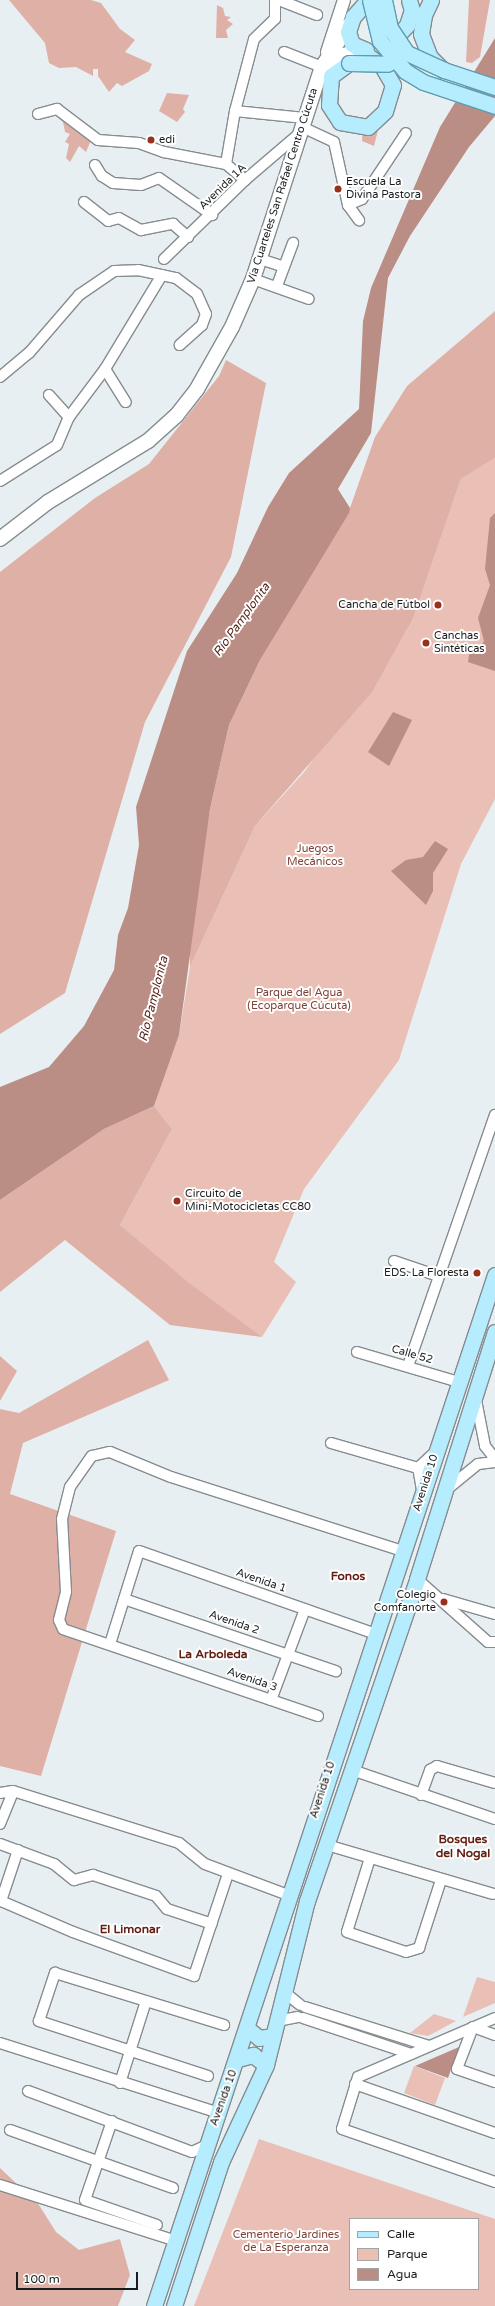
<!DOCTYPE html>
<html>
<head>
<meta charset="utf-8">
<style>
  body { margin:0 }
  #map { position:relative; width:495px; height:2306px; overflow:hidden; background:#e8eff2; font-family:"Varela Round",sans-serif }
  div>[style] { position:absolute }
  [style*='--x'] { left:calc(var(--x)*1px); top:calc(var(--y)*1px); width:calc(var(--w)*1px); rotate:calc(var(--a)*1deg) }
  .green>* { inset:0; background:#e9bfb6 }
  .forest>* { inset:0; background:#deb0a6 }
  .water>* { inset:0; background:#bb8e85 }
  .roads { filter:drop-shadow(1px 0 #868c8f) drop-shadow(-1px 0 #868c8f) drop-shadow(0 1px #868c8f) drop-shadow(0 -1px #868c8f) }
  .minor>* { height:10px; margin:-5px; padding:0 5px; transform-origin:5px; border-radius:5px; background:#fff }
  .tertiary>* { height:12px; margin:-6px; padding:0 6px; transform-origin:6px; border-radius:6px; background:#fff }
  .secondary>* { height:14px; margin:-7px; padding:0 7px; transform-origin:7px; border-radius:7px; background:#fff }
  .primary>* { height:15px; margin:-7.5px; padding:0 7.5px; transform-origin:7.5px; border-radius:7.5px; background:#b5ecfe }
  .bridges { filter:drop-shadow(1px 0 #5e9cb0) drop-shadow(-1px 0 #5e9cb0) drop-shadow(0 1px #5e9cb0) drop-shadow(0 -1px #5e9cb0) }
  .primary-bridge>* { height:15px; margin:-7.5px; padding:0 7.5px; transform-origin:7.5px; border-radius:7.5px; background:#b5ecfe }
  .dots>* { width:11px; height:11px; translate:-50% -50%; box-sizing:border-box; border:2px solid #fff; border-radius:50% }
  span { translate:-50% -50%; white-space:nowrap; text-align:center; line-height:1.15; -webkit-text-stroke:4px #fff; paint-order:stroke }
  .poi-label { font-size:11px; color:#1a1d1e }
  .left { translate:0 -50%; text-align:left }
  .right { translate:-100% -50%; text-align:right }
  .street-label { font-size:11px; color:#1a1d1e }
  .park-label { font-size:11px; color:#7f4237 }
  .water-label { font-size:12px; color:#541b11; font-style:italic }
  .neighbourhood-label { font-size:12px; color:#621f13; font-weight:700 }
  .legend { position:absolute; left:349px; top:2218px; width:130px; height:72px; box-sizing:border-box; background:#fff; border:1px solid #a3a5a5; margin:0; padding:5px 7px; list-style:none; font-size:12px; color:#1a1d1e }
  .legend li { display:flex; align-items:center; gap:8px; height:20px }
  .legend b { width:20px; border:1px solid #a3a5a5 }
  .scale { position:absolute; left:16px; top:2272px; width:122px; height:18px; box-sizing:border-box; border:2px solid #1a1d1e; border-top:0; padding-left:5px; font-size:12px; line-height:14px; white-space:nowrap; color:#1a1d1e; -webkit-text-stroke:3px #fff; paint-order:stroke }
</style>
</head>
<body>
<div id="map">
  <div class="green">
    <i style="clip-path:polygon(495px 458px,495px 799px,461px 864px,399px 1060px,304px 1189px,274px 1262px,296px 1282px,262px 1337px,186px 1282px,120px 1225px,172px 1129px,154px 1106px,179px 1035px,190px 967px,255px 826px,305px 771px,414px 616px,461px 479px)"></i>
    <i style="clip-path:polygon(477px 1977px,495px 1982px,495px 2003px,463px 2017px)"></i>
    <i style="clip-path:polygon(434px 2014px,456px 2021px,428px 2036px,410px 2033px)"></i>
    <i style="clip-path:polygon(414px 2066px,445px 2078px,435px 2105px,404px 2093px)"></i>
    <i style="clip-path:polygon(evenodd,259px 2139px,495px 2219px,495px 2306px,194px 2306px,259px 2139px,350px 2219px,478px 2219px,478px 2289px,350px 2289px,350px 2219px)"></i>
  </div>
  <div class="forest">
    <i style="clip-path:polygon(9px 0,91px 0,101px 3px,120px 29px,135px 40px,125px 52px,152px 64px,149px 71px,122px 86px,117px 83px,109px 92px,98px 76px,98px 69px,93px 69px,93px 76px,76px 67px,59px 68px,49px 63px,45px 43px)"></i>
    <i style="clip-path:polygon(469px 0,490px 0,480px 57px,472px 63px,466px 62px)"></i>
    <i style="clip-path:polygon(217px 5px,223px 8px,225px 16px,231px 17px,227px 20px,233px 24px,226px 30px,228px 38px,216px 38px)"></i>
    <i style="clip-path:polygon(167px 93px,189px 95px,183px 109px,185px 112px,177px 122px,159px 111px)"></i>
    <i style="clip-path:polygon(55px 110px,91px 140px,86px 152px,79px 146px,70px 162px,66px 158px,69px 144px,65px 142px,70px 134px,65px 132px,63px 122px,53px 113px)"></i>
    <i style="clip-path:polygon(369px 115px,379px 126px,374px 146px,362px 141px,363px 121px)"></i>
    <i style="clip-path:polygon(495px 311px,495px 458px,461px 479px,414px 616px,372px 692px,255px 826px,190px 967px,190px 938px,210px 809px,229px 725px,260px 660px,350px 508px,375px 437px,407px 386px)"></i>
    <i style="clip-path:polygon(226px 360px,266px 383px,231px 557px,145px 722px,65px 993px,0 1034px,0 572px,95px 498px,149px 464px,219px 376px)"></i>
    <i style="clip-path:polygon(154px 1106px,172px 1129px,120px 1225px,189px 1283px,262px 1337px,170px 1325px,65px 1240px,0 1292px,0 1200px,104px 1129px)"></i>
    <i style="clip-path:polygon(148px 1340px,169px 1380px,23px 1443px,10px 1494px,116px 1531px,41px 1776px,0 1766px,0 1409px,19px 1413px)"></i>
    <i style="clip-path:polygon(0 1356px,17px 1371px,0 1401px)"></i>
    <i style="clip-path:polygon(0 2168px,39px 2205px,56px 2232px,79px 2250px,120px 2239px,130px 2275px,118px 2306px,0 2306px)"></i>
  </div>
  <div class="water">
    <i style="clip-path:polygon(495px 38px,495px 116px,469px 147px,410px 236px,388px 278px,371px 433px,338px 489px,350px 508px,349px 513px,260px 660px,229px 725px,210px 809px,179px 1035px,154px 1106px,104px 1129px,0 1200px,0 1087px,49px 1067px,84px 1026px,114px 970px,118px 935px,128px 908px,139px 845px,136px 807px,187px 651px,237px 573px,268px 507px,289px 473px,359px 409px,363px 321px,371px 288px,440px 127px)"></i>
    <i style="clip-path:polygon(495px 513px,495px 671px,468px 662px,470px 648px,481px 646px,484px 641px,478px 618px,490px 585px,485px 569px,490px 518px)"></i>
    <i style="clip-path:polygon(393px 712px,412px 720px,389px 766px,368px 752px)"></i>
    <i style="clip-path:polygon(435px 841px,448px 849px,433px 873px,433px 891px,426px 905px,391px 871px,406px 860px,423px 857px)"></i>
    <i style="clip-path:polygon(459px 2047px,448px 2078px,415px 2066px)"></i>
  </div>
  <div class="roads">
    <div class="minor">
      <i style="--x:279;--y:0;--w:41;--a:21.5"></i>
      <i style="--x:284;--y:52;--w:41;--a:21.5"></i>
      <i style="--x:235;--y:111;--w:70;--a:5.7"></i>
      <i style="--x:38;--y:114;--w:20;--a:-15"></i>
      <i style="--x:57;--y:109;--w:51;--a:37.1"></i>
      <i style="--x:98;--y:140;--w:41;--a:4.2"></i>
      <i style="--x:139;--y:143;--w:27;--a:20"></i>
      <i style="--x:164;--y:152;--w:63;--a:11"></i>
      <i style="--x:226;--y:164;--w:25;--a:40"></i>
      <i style="--x:302;--y:127;--w:35;--a:25"></i>
      <i style="--x:334;--y:142;--w:65;--a:77.5"></i>
      <i style="--x:348;--y:205;--w:19;--a:54"></i>
      <i style="--x:226;--y:164;--w:54;--a:-80.4"></i>
      <i style="--x:235;--y:111;--w:74;--a:-75.2"></i>
      <i style="--x:254;--y:39;--w:29;--a:-44"></i>
      <i style="--x:275;--y:19;--w:19;--a:-90"></i>
      <i style="--x:95;--y:165;--w:13;--a:58"></i>
      <i style="--x:102;--y:176;--w:13;--a:32"></i>
      <i style="--x:113;--y:183;--w:28;--a:4"></i>
      <i style="--x:141;--y:185;--w:19;--a:-21"></i>
      <i style="--x:159;--y:178;--w:65;--a:34.9"></i>
      <i style="--x:84;--y:202;--w:31;--a:38"></i>
      <i style="--x:108;--y:221;--w:11;--a:-15"></i>
      <i style="--x:119;--y:218;--w:25;--a:29"></i>
      <i style="--x:141;--y:230;--w:33;--a:-11"></i>
      <i style="--x:173;--y:224;--w:20;--a:41"></i>
      <i style="--x:348;--y:205;--w:15;--a:-23"></i>
      <i style="--x:362;--y:199;--w:79;--a:-56.3"></i>
      <i style="--x:164;--y:259;--w:113;--a:-44.3"></i>
      <i style="--x:245;--y:180;--w:72;--a:-40.5"></i>
      <i style="--x:260;--y:259;--w:25;--a:18"></i>
      <i style="--x:253;--y:279;--w:59;--a:19.7"></i>
      <i style="--x:278;--y:283;--w:43;--a:-69.4"></i>
      <i style="--x:105;--y:369;--w:39;--a:58"></i>
      <i style="--x:0;--y:377;--w:38;--a:-40"></i>
      <i style="--x:29;--y:353;--w:77;--a:-49.2"></i>
      <i style="--x:79;--y:295;--w:42;--a:-34.4"></i>
      <i style="--x:114;--y:271;--w:24;--a:-2"></i>
      <i style="--x:138;--y:270;--w:39;--a:12"></i>
      <i style="--x:176;--y:278;--w:26;--a:37"></i>
      <i style="--x:197;--y:294;--w:22;--a:66"></i>
      <i style="--x:206;--y:314;--w:12;--a:110"></i>
      <i style="--x:202;--y:325;--w:30;--a:138"></i>
      <i style="--x:49;--y:395;--w:30;--a:48"></i>
      <i style="--x:0;--y:481;--w:67;--a:-32.3"></i>
      <i style="--x:57;--y:445;--w:30;--a:-67"></i>
      <i style="--x:69;--y:417;--w:60;--a:-53.1"></i>
      <i style="--x:105;--y:369;--w:110;--a:-58.8"></i>
      <i style="--x:394;--y:1261;--w:46;--a:18.8"></i>
      <i style="--x:357;--y:1352;--w:106;--a:16.4"></i>
      <i style="--x:408;--y:1366;--w:266;--a:-70.9"></i>
      <i style="--x:476;--y:1400;--w:47;--a:78.9"></i>
      <i style="--x:485;--y:1446;--w:16;--a:52"></i>
      <i style="--x:331;--y:1443;--w:91;--a:16"></i>
      <i style="--x:422;--y:1490;--w:22;--a:-100"></i>
      <i style="--x:418;--y:1468;--w:23;--a:-43"></i>
      <i style="--x:446;--y:1490;--w:41;--a:-39.1"></i>
      <i style="--x:478;--y:1464;--w:17;--a:-7"></i>
      <i style="--x:417;--y:1579;--w:95;--a:41.6"></i>
      <i style="--x:488;--y:1642;--w:7;--a:0"></i>
      <i style="--x:124;--y:1599;--w:224;--a:18.8"></i>
      <i style="--x:443;--y:1599;--w:54;--a:16.1"></i>
      <i style="--x:110;--y:1644;--w:97;--a:-72.7"></i>
      <i style="--x:139;--y:1551;--w:251;--a:19.3"></i>
      <i style="--x:271;--y:1700;--w:97;--a:-69.5"></i>
      <i style="--x:318;--y:1716;--w:269;--a:-161.2"></i>
      <i style="--x:63;--y:1629;--w:10;--a:-114"></i>
      <i style="--x:59;--y:1620;--w:29;--a:-76"></i>
      <i style="--x:66;--y:1592;--w:73;--a:-93.1"></i>
      <i style="--x:62;--y:1519;--w:33;--a:-76"></i>
      <i style="--x:70;--y:1487;--w:38;--a:-55"></i>
      <i style="--x:92;--y:1456;--w:18;--a:-13"></i>
      <i style="--x:110;--y:1452;--w:66;--a:22.3"></i>
      <i style="--x:171;--y:1477;--w:244;--a:17.7"></i>
      <i style="--x:352;--y:1770;--w:151;--a:18.9"></i>
      <i style="--x:0;--y:1793;--w:13;--a:-9"></i>
      <i style="--x:13;--y:1791;--w:174;--a:17.4"></i>
      <i style="--x:179;--y:1843;--w:33;--a:39"></i>
      <i style="--x:205;--y:1864;--w:89;--a:20.5"></i>
      <i style="--x:421;--y:1795;--w:27;--a:-70"></i>
      <i style="--x:430;--y:1770;--w:8;--a:-30"></i>
      <i style="--x:437;--y:1766;--w:60;--a:16.3"></i>
      <i style="--x:0;--y:1824;--w:35;--a:-68"></i>
      <i style="--x:0;--y:1844;--w:58;--a:20.3"></i>
      <i style="--x:54;--y:1864;--w:26;--a:39"></i>
      <i style="--x:74;--y:1880;--w:20;--a:-15"></i>
      <i style="--x:93;--y:1875;--w:66;--a:18.4"></i>
      <i style="--x:156;--y:1896;--w:17;--a:50"></i>
      <i style="--x:167;--y:1909;--w:47;--a:18.4"></i>
      <i style="--x:327;--y:1845;--w:173;--a:16.4"></i>
      <i style="--x:18;--y:1850;--w:54;--a:108.4"></i>
      <i style="--x:1;--y:1901;--w:78;--a:23.3"></i>
      <i style="--x:73;--y:1932;--w:129;--a:20"></i>
      <i style="--x:194;--y:1976;--w:108;--a:-71.6"></i>
      <i style="--x:370;--y:1858;--w:77;--a:107.3"></i>
      <i style="--x:347;--y:1932;--w:62;--a:18.7"></i>
      <i style="--x:406;--y:1952;--w:14;--a:-17"></i>
      <i style="--x:419;--y:1948;--w:71;--a:-72.1"></i>
      <i style="--x:283;--y:1991;--w:22;--a:39"></i>
      <i style="--x:305;--y:2007;--w:130;--a:17.5"></i>
      <i style="--x:303;--y:2018;--w:114;--a:18.4"></i>
      <i style="--x:495;--y:2018;--w:149;--a:156.7"></i>
      <i style="--x:358;--y:2077;--w:54;--a:107.1"></i>
      <i style="--x:342;--y:2129;--w:162;--a:19.1"></i>
      <i style="--x:277;--y:2021;--w:21;--a:-11"></i>
      <i style="--x:495;--y:2035;--w:23;--a:-160"></i>
      <i style="--x:473;--y:2027;--w:45;--a:110.9"></i>
      <i style="--x:457;--y:2069;--w:40;--a:18.9"></i>
      <i style="--x:0;--y:2043;--w:230;--a:17.7"></i>
      <i style="--x:208;--y:2076;--w:178;--a:-162"></i>
      <i style="--x:39;--y:2021;--w:51;--a:-71.6"></i>
      <i style="--x:55;--y:1973;--w:177;--a:17.1"></i>
      <i style="--x:120;--y:2083;--w:86;--a:-72.4"></i>
      <i style="--x:355;--y:2084;--w:148;--a:19.3"></i>
      <i style="--x:28;--y:2091;--w:175;--a:20.4"></i>
      <i style="--x:192;--y:2152;--w:17;--a:-25"></i>
      <i style="--x:112;--y:2121;--w:83;--a:108.9"></i>
      <i style="--x:85;--y:2200;--w:76;--a:19.1"></i>
      <i style="--x:10;--y:2130;--w:173;--a:19.6"></i>
      <i style="--x:0;--y:2185;--w:186;--a:17.6"></i>
    </div>
    <div class="tertiary">
      <i style="--x:327;--y:52;--w:55;--a:-71.9"></i>
    </div>
    <div class="secondary">
      <i style="--x:327;--y:68;--w:21;--a:-37"></i>
      <i style="--x:344;--y:55;--w:19;--a:-16"></i>
      <i style="--x:0;--y:539;--w:61;--a:-37.6"></i>
      <i style="--x:48;--y:502;--w:117;--a:-31.4"></i>
      <i style="--x:148;--y:441;--w:38;--a:-42"></i>
      <i style="--x:176;--y:416;--w:34;--a:-52"></i>
      <i style="--x:197;--y:389;--w:71;--a:-60.6"></i>
      <i style="--x:232;--y:327;--w:52;--a:-66.4"></i>
      <i style="--x:253;--y:279;--w:223;--a:-72"></i>
      <i style="--x:322;--y:67;--w:49;--a:-57.6"></i>
    </div>
    <div class="primary">
      <i style="--x:431;--y:0;--w:17;--a:115"></i>
      <i style="--x:424;--y:15;--w:19;--a:99"></i>
      <i style="--x:421;--y:34;--w:25;--a:69"></i>
      <i style="--x:430;--y:57;--w:18;--a:45"></i>
      <i style="--x:388;--y:45;--w:28;--a:-46"></i>
      <i style="--x:407;--y:25;--w:16;--a:-72"></i>
      <i style="--x:412;--y:10;--w:10;--a:-107"></i>
      <i style="--x:366;--y:50;--w:15;--a:-157"></i>
      <i style="--x:352;--y:44;--w:13;--a:-108"></i>
      <i style="--x:348;--y:32;--w:16;--a:-72"></i>
      <i style="--x:353;--y:17;--w:23;--a:-49"></i>
      <i style="--x:349;--y:63;--w:22;--a:144"></i>
      <i style="--x:331;--y:76;--w:29;--a:94"></i>
      <i style="--x:329;--y:105;--w:20;--a:57"></i>
      <i style="--x:340;--y:122;--w:28;--a:10"></i>
      <i style="--x:368;--y:127;--w:23;--a:-43"></i>
      <i style="--x:385;--y:111;--w:27;--a:-73"></i>
      <i style="--x:393;--y:85;--w:22;--a:-120"></i>
      <i style="--x:382;--y:66;--w:31;--a:-144"></i>
      <i style="--x:248;--y:2029;--w:14;--a:39"></i>
      <i style="--x:259;--y:2038;--w:14;--a:-8"></i>
      <i style="--x:238;--y:2059;--w:16;--a:-15"></i>
      <i style="--x:253;--y:2055;--w:16;--a:38"></i>
      <i style="--x:154;--y:2306;--w:1086;--a:-71.7"></i>
      <i style="--x:174;--y:2306;--w:151;--a:-71.9"></i>
      <i style="--x:221;--y:2162;--w:107;--a:-65.1"></i>
      <i style="--x:266;--y:2065;--w:169;--a:-76"></i>
      <i style="--x:307;--y:1901;--w:340;--a:-71.1"></i>
      <i style="--x:417;--y:1579;--w:259;--a:-72.5"></i>
    </div>
  </div>
  <div class="bridges">
    <div class="primary-bridge">
      <i style="--x:370;--y:0;--w:42;--a:76.3"></i>
      <i style="--x:380;--y:41;--w:39;--a:50"></i>
      <i style="--x:405;--y:71;--w:21;--a:31"></i>
      <i style="--x:423;--y:82;--w:76;--a:18.4"></i>
      <i style="--x:384;--y:0;--w:29;--a:78"></i>
      <i style="--x:390;--y:28;--w:30;--a:56"></i>
      <i style="--x:407;--y:53;--w:41;--a:24.7"></i>
      <i style="--x:444;--y:70;--w:54;--a:18.4"></i>
      <i style="--x:349;--y:63;--w:39;--a:1"></i>
    </div>
  </div>
  <div class="dots">
    <i style="left:151px;top:140px;background:#99301d"></i>
    <i style="left:338px;top:189px;background:#99301d"></i>
    <i style="left:438px;top:605px;background:#99301d"></i>
    <i style="left:426px;top:643px;background:#99301d"></i>
    <i style="left:177px;top:1201px;background:#99301d"></i>
    <i style="left:477px;top:1273px;background:#99301d"></i>
    <i style="left:444px;top:1602px;background:#99301d"></i>
  </div>
  <div class="poi-label">
    <span class="left" style="left:159px;top:140px">edi</span>
    <span class="left" style="left:346px;top:189px">Escuela La<br>Divina Pastora</span>
    <span class="right" style="left:430px;top:605px">Cancha de Fútbol</span>
    <span class="left" style="left:434px;top:643px">Canchas<br>Sintéticas</span>
    <span class="left" style="left:185px;top:1201px">Circuito de<br>Mini-Motocicletas CC80</span>
    <span class="right" style="left:469px;top:1273px">EDS. La Floresta</span>
    <span class="right" style="left:436px;top:1602px">Colegio<br>Comfanorte</span>
  </div>
  <div class="street-label">
    <span style="left:283px;top:186px;rotate:-72deg">Vía Cuarteles San Rafael Centro Cúcuta</span>
    <span style="left:223px;top:187px;rotate:-44deg">Avenida 1A</span>
    <span style="left:412px;top:1355px;rotate:16deg">Calle 52</span>
    <span style="left:426px;top:1483px;rotate:-72deg">Avenida 10</span>
    <span style="left:261px;top:1581px;rotate:19deg">Avenida 1</span>
    <span style="left:234px;top:1623px;rotate:19deg">Avenida 2</span>
    <span style="left:252px;top:1680px;rotate:19deg">Avenida 3</span>
    <span style="left:323px;top:1790px;rotate:-72deg">Avenida 10</span>
    <span style="left:224px;top:2098px;rotate:-70deg">Avenida 10</span>
  </div>
  <div class="park-label">
    <span style="left:315px;top:856px">Juegos<br>Mecánicos</span>
    <span style="left:299px;top:1000px">Parque del Agua<br>(Ecoparque Cúcuta)</span>
    <span style="left:286px;top:2242px">Cementerio Jardines<br>de La Esperanza</span>
  </div>
  <div class="water-label">
    <span style="left:242px;top:620px;rotate:-54deg">Río Pamplonita</span>
    <span style="left:154px;top:999px;rotate:-76deg">Río Pamplonita</span>
  </div>
  <div class="neighbourhood-label">
    <span style="left:348px;top:1577px">Fonos</span>
    <span style="left:213px;top:1655px">La Arboleda</span>
    <span style="left:463px;top:1847px">Bosques<br>del Nogal</span>
    <span style="left:130px;top:1930px">El Limonar</span>
  </div>
  <ul class="legend">
  <li><b style="height:5px;background:#b5ecfe"></b>Calle</li>
  <li><b style="height:11px;background:#e9bfb6"></b>Parque</li>
  <li><b style="height:11px;background:#bb8e85"></b>Agua</li>
  </ul>
  <div class="scale">100 m</div>
</div>
</body>
</html>
